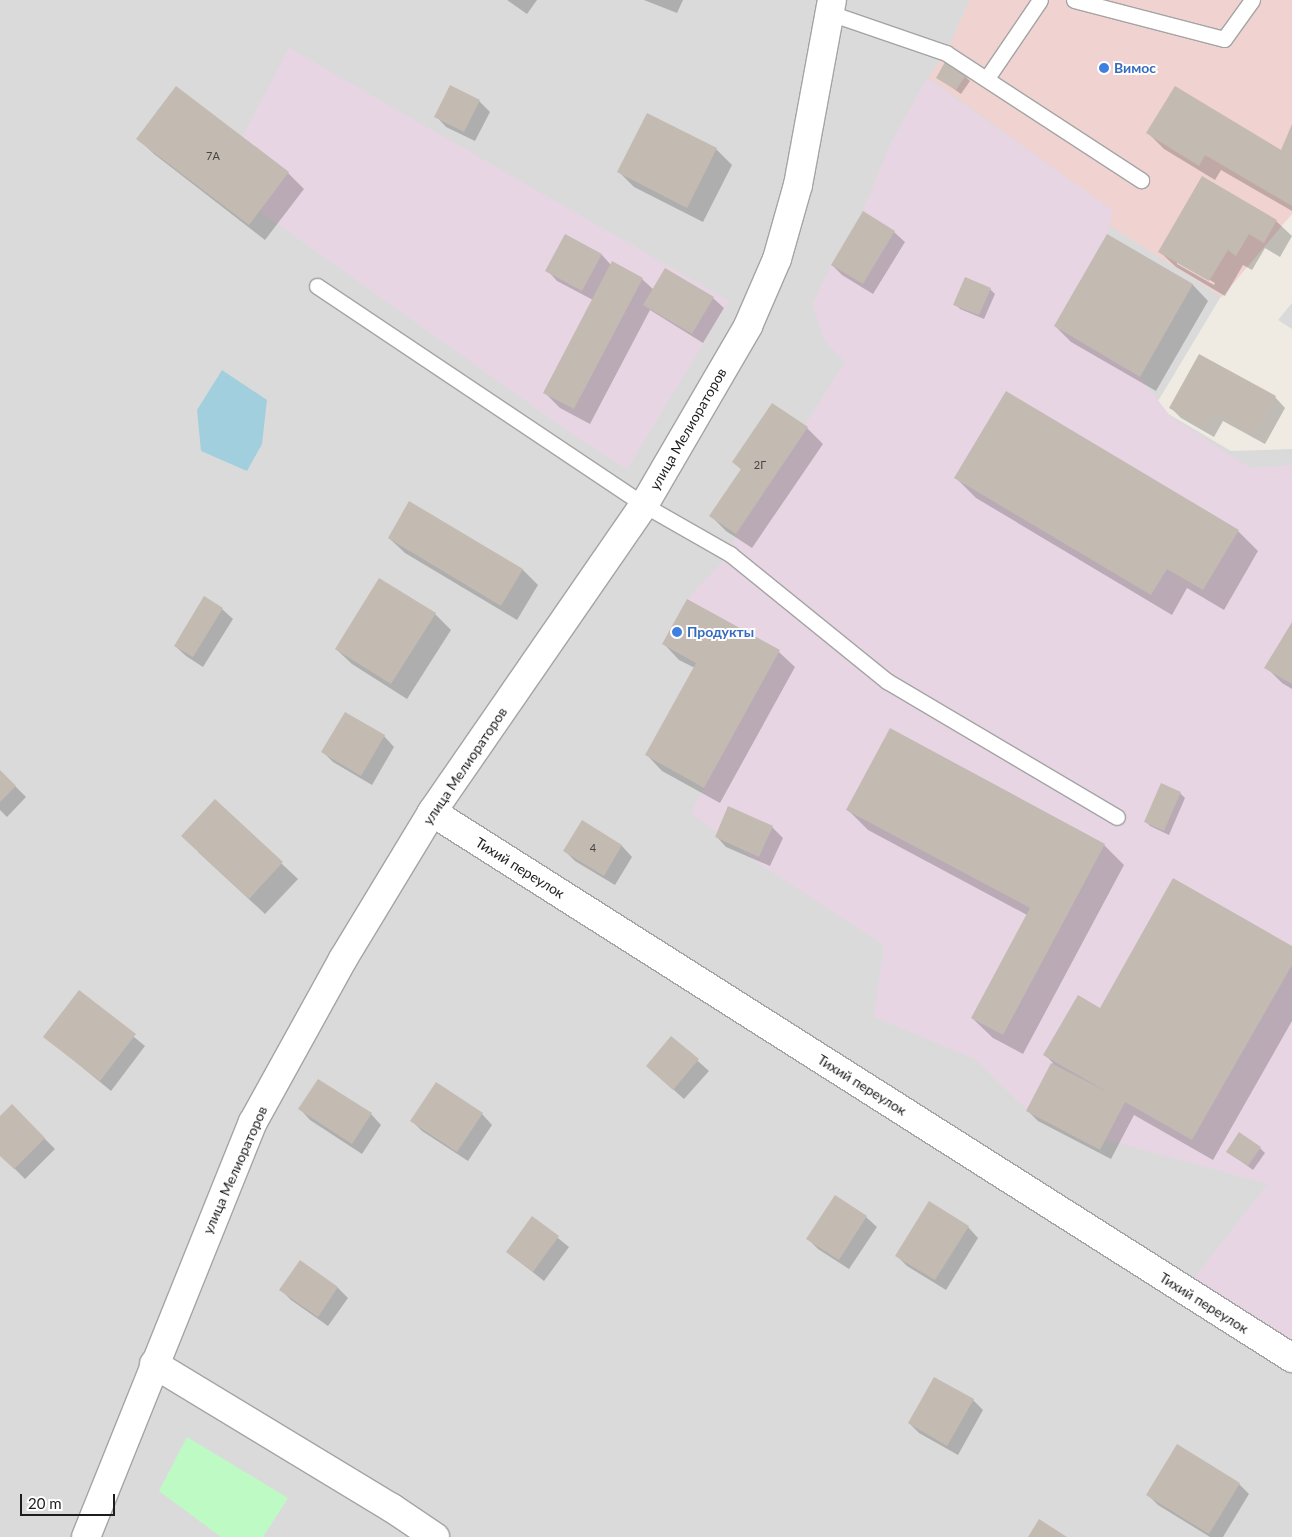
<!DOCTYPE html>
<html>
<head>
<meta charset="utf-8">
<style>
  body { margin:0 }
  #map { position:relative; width:1292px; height:1537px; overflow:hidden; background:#efebe3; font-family:Lato,sans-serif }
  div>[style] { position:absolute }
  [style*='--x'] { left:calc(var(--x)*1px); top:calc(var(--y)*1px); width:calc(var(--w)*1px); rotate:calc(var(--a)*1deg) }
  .residential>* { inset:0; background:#dbdada }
  .commercial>* { inset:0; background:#f0d3d1 }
  .industrial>* { inset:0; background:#e8d5e4 }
  .park>* { inset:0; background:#befac4 }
  .water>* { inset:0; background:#a2cfdd }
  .shadow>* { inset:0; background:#0003 }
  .building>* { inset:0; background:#c3bab2 }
  .roads { filter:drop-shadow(1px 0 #a4a4a4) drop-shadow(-1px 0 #a4a4a4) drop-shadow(0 1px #a4a4a4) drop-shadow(0 -1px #a4a4a4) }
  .service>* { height:15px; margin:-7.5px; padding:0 7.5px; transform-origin:7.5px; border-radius:7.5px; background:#fff }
  .minor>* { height:28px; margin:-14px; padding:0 14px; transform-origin:14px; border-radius:14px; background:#fff }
  .dots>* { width:14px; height:14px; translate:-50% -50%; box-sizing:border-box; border:2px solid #fff; border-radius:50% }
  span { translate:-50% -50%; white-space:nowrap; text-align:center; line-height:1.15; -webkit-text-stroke:4px #fff; paint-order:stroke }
  .number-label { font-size:11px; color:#464442 }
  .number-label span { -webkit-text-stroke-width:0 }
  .shop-label { font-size:14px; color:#366cbe; font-weight:700 }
  .left { translate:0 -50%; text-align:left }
  .street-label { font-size:14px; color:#1d1d1d }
  .scale { position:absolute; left:20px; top:1494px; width:95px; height:22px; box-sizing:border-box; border:2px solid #1d1d1d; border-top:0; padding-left:6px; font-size:15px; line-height:18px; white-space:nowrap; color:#1d1d1d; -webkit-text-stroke:4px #fff; paint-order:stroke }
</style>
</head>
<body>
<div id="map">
  <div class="residential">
    <i style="clip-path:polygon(0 0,1006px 0,1223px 293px,1155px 406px,1231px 451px,1292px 449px,1292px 1537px,0 1537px)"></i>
    <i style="clip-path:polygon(1292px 303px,1292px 329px,1278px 320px)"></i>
  </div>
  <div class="commercial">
    <i style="clip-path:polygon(970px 0,1292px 0,1292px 214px,1222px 297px,1109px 225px,1113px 211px,928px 77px,946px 53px)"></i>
  </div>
  <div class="industrial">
    <i style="clip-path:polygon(289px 48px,729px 301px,627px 469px,569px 432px,219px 182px)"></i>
    <i style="clip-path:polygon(927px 78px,1113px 211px,1107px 234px,1193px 284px,1140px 377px,1171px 417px,1250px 468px,1292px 465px,1292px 1353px,1184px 1291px,1268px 1184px,1115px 1142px,1077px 1137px,1032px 1115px,975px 1059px,874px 1017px,884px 945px,763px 866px,691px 813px,704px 788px,645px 755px,696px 663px,662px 644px,687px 599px,730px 554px,736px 534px,845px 362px,824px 340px,813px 304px,831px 265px,863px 211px,889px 147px)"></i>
  </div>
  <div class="park">
    <i style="clip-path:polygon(187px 1437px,288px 1498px,263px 1537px,221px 1537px,159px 1491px)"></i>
  </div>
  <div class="water">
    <i style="clip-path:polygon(222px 370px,267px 400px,262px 444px,247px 471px,201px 451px,197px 410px)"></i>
  </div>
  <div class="shadow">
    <i style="clip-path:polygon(507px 0,537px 0,527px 14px)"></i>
    <i style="clip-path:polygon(644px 0,683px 0,677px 13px)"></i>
    <i style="clip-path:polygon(965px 76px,970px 81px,961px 94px,937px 77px)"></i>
    <i style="clip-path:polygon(479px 101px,490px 112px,475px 141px,446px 127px,436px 116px)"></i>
    <i style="clip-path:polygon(647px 115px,716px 149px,732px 165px,703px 222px,634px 187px,619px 172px)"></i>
    <i style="clip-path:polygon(1292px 128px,1292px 211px,1221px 170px,1215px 180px,1164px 149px,1148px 133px,1282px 152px)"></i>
    <i style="clip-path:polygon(138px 139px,288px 173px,304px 189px,265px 240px,154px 154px)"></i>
    <i style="clip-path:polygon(864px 213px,894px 232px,905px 242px,873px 294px,842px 275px,832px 265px)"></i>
    <i style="clip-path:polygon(evenodd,1276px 221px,1292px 236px,1280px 257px,1265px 248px,1252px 270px,1243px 265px,1225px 296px,1176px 267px,1160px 252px,1276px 221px,1177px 261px,1215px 283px,1214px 285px,1177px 264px,1177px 261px)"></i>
    <i style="clip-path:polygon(566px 236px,602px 255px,611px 265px,642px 279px,654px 290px,713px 298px,724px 308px,703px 343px,650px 310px,590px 424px,560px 408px,544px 392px,593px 300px,557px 281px,547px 270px)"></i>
    <i style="clip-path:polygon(1107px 236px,1193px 285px,1208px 301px,1156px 391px,1071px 342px,1055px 326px)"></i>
    <i style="clip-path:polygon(990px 289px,995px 294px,984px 319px,960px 309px,955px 304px)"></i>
    <i style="clip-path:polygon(1275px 397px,1285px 408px,1265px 444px,1223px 421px,1214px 437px,1181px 418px,1171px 408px)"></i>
    <i style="clip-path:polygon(772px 405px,807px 428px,823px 444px,752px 548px,726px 531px,711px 516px,742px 470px,733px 462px)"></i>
    <i style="clip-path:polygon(956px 478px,1238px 531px,1258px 551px,1224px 610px,1187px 588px,1172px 615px,976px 498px)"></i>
    <i style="clip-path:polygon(410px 503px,523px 570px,538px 585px,517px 620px,405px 553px,389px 538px)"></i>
    <i style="clip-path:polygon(222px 609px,233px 619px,203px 667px,186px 656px,175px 646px)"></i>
    <i style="clip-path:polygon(435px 614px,451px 630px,407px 699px,352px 664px,336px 649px)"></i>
    <i style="clip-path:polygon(1292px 625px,1292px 689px,1282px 683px,1266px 667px)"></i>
    <i style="clip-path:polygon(664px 644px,779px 652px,795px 667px,720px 803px,662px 771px,647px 755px,695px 668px,679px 660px)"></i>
    <i style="clip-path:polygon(384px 736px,394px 747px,372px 785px,333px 762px,322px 751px)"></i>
    <i style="clip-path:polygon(0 771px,26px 797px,7px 817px,0 810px)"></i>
    <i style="clip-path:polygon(1180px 793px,1185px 798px,1169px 835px,1150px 826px,1145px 821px)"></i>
    <i style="clip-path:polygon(215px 801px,298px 879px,265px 914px,198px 852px)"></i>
    <i style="clip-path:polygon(848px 810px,1104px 845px,1124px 865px,1023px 1054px,993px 1038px,972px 1018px,1027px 915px,868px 830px)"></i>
    <i style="clip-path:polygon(582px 822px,622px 846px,632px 857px,615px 885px,575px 861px,565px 851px)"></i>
    <i style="clip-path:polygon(772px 827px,783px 838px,770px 866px,726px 847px,716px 836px)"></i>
    <i style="clip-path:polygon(1292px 948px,1292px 1021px,1213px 1160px,1134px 1115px,1111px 1159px,1038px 1121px,1028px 1111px,1053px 1063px,1045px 1055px,1100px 1010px)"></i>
    <i style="clip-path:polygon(79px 992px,145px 1046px,111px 1091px,44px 1036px)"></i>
    <i style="clip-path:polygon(671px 1037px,709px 1071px,684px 1099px,647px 1066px)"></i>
    <i style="clip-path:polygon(12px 1106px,55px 1149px,25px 1179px,0 1154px,0 1117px)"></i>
    <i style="clip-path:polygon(300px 1109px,371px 1114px,381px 1125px,362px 1154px,310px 1120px)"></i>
    <i style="clip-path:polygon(482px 1114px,492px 1125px,468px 1161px,422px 1131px,412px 1121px)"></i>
    <i style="clip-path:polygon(1260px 1148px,1265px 1153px,1253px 1170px,1227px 1151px)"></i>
    <i style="clip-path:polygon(835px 1197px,866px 1217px,877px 1227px,849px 1269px,818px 1249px,808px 1239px)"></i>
    <i style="clip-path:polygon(532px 1217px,569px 1247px,544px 1281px,507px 1252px)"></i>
    <i style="clip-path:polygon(968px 1227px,978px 1238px,946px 1290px,907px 1266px,896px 1255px)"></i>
    <i style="clip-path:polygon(301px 1262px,338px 1288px,348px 1298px,328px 1326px,291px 1300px,281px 1290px)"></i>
    <i style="clip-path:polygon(973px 1400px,983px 1410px,958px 1455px,919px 1433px,909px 1423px)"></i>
    <i style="clip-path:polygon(1239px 1484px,1249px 1494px,1223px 1537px,1210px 1537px,1158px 1505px,1148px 1495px)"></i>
  </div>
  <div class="building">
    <i style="clip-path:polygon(945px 62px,966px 75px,956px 90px,936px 78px)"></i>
    <i style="clip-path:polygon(450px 85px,480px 100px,464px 132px,434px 117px)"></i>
    <i style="clip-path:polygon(176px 86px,289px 172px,249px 225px,136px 139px)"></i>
    <i style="clip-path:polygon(1175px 86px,1281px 150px,1292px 124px,1292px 206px,1205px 155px,1199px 166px,1146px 133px)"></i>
    <i style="clip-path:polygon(647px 113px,717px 148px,687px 208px,617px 172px)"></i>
    <i style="clip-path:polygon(1202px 176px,1277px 220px,1264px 243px,1249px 234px,1236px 256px,1228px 250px,1209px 281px,1158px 252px)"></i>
    <i style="clip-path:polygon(863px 211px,895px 231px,863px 284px,831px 265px)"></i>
    <i style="clip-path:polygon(565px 234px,602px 254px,582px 291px,545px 271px)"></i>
    <i style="clip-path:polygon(1107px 234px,1193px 284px,1140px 377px,1054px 326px)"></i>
    <i style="clip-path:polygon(612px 261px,643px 278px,574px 409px,543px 393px)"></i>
    <i style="clip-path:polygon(665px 268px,714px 297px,692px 334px,643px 305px)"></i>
    <i style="clip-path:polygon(965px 277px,991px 288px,979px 315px,953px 305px)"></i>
    <i style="clip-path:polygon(1199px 354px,1276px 396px,1254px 435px,1213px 411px,1204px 427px,1169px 408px)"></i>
    <i style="clip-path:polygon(1006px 391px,1239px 530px,1203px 590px,1167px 569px,1151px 595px,954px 478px)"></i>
    <i style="clip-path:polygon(772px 403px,808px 427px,736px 534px,709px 516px,741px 469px,732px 462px)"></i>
    <i style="clip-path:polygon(409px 501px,523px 569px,501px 606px,388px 538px)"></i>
    <i style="clip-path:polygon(379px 578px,436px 613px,391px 684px,335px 649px)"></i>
    <i style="clip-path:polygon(204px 596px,223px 608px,193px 657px,174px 646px)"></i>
    <i style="clip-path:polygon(687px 599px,780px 650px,704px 788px,645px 755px,696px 663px,662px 644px)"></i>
    <i style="clip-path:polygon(1292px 622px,1292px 684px,1264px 668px)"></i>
    <i style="clip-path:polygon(345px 712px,385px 735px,361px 776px,321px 752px)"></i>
    <i style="clip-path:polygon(890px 728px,1105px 844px,1003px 1035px,971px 1018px,1030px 908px,846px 810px)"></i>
    <i style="clip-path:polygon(0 770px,16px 786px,0 802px)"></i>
    <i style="clip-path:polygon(1161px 783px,1181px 792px,1164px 831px,1144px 822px)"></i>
    <i style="clip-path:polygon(215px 799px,283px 862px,249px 899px,181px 836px)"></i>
    <i style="clip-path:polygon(728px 806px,773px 826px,759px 857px,715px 837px)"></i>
    <i style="clip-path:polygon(582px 820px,622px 845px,604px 876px,563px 851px)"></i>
    <i style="clip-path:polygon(1173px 878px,1292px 946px,1292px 965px,1192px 1140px,1125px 1102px,1100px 1150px,1026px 1111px,1051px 1063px,1109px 1093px,1043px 1055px,1078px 995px,1100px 1008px)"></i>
    <i style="clip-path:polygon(79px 990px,136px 1034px,100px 1081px,43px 1037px)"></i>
    <i style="clip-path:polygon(671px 1036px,699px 1059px,673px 1090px,646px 1066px)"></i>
    <i style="clip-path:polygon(318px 1079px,372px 1113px,352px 1144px,298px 1109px)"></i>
    <i style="clip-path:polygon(436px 1082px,483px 1113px,457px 1152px,410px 1121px)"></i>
    <i style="clip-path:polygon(12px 1104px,45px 1138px,14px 1169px,0 1156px,0 1116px)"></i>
    <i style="clip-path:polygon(1239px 1132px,1261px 1147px,1248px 1166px,1226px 1152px)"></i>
    <i style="clip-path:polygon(835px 1195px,867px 1216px,839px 1260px,806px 1239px)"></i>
    <i style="clip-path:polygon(929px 1201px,969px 1226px,935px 1280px,895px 1256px)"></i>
    <i style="clip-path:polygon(532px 1216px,559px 1236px,533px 1272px,506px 1252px)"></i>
    <i style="clip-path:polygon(300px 1260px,338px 1287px,318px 1317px,279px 1290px)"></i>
    <i style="clip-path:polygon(934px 1377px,974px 1399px,947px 1446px,908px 1423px)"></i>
    <i style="clip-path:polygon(1177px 1444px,1240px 1483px,1209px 1534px,1146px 1495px)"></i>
    <i style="clip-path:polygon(1039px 1519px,1067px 1537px,1028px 1537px)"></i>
  </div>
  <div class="roads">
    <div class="service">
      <i style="--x:1074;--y:0;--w:155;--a:14.6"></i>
      <i style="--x:1224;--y:39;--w:48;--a:-54.3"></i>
      <i style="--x:830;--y:13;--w:123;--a:19"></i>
      <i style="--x:946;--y:53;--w:233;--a:33.1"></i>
      <i style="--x:987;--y:78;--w:94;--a:-55.8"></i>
      <i style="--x:317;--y:286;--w:394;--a:33.8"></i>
      <i style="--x:644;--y:505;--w:99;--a:29.7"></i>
      <i style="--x:730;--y:554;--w:202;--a:39"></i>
      <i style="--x:887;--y:681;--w:267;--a:30.6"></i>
    </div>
    <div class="minor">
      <i style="--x:432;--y:812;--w:1019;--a:32.41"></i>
      <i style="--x:154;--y:1364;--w:278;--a:31.2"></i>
      <i style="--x:392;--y:1508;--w:52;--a:34"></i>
      <i style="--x:86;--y:1537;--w:447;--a:-68.1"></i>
      <i style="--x:253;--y:1122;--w:186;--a:-61.1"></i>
      <i style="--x:343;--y:959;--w:172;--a:-58.8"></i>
      <i style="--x:432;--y:812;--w:373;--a:-55.4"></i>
      <i style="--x:644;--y:505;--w:207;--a:-59.8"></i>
      <i style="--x:748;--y:326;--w:73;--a:-66.6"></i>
      <i style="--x:777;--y:259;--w:77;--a:-74.2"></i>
      <i style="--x:798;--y:185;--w:188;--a:-79.6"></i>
    </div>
  </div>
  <div class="dots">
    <i style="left:1104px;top:68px;background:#3f7fe0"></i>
    <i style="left:677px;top:632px;background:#3f7fe0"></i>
  </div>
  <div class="number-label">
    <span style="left:213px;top:156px">7А</span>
    <span style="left:760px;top:465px">2Г</span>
    <span style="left:593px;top:848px">4</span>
  </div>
  <div class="shop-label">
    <span class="left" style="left:1114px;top:68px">Вимос</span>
    <span class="left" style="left:687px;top:632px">Продукты</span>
  </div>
  <div class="street-label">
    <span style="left:688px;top:429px;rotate:-60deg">улица Мелиораторов</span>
    <span style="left:465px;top:766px;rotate:-56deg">улица Мелиораторов</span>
    <span style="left:520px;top:868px;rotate:32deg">Тихий переулок</span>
    <span style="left:862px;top:1085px;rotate:32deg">Тихий переулок</span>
    <span style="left:235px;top:1170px;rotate:-66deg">улица Мелиораторов</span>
    <span style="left:1204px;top:1303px;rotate:32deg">Тихий переулок</span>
  </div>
  <div class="scale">20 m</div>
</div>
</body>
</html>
